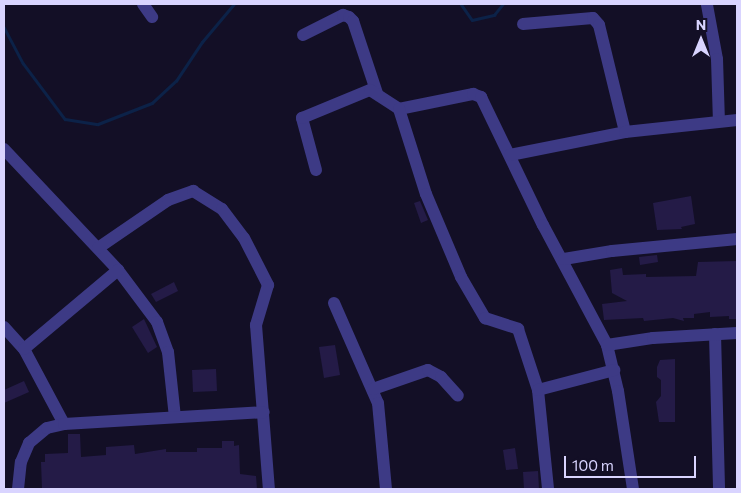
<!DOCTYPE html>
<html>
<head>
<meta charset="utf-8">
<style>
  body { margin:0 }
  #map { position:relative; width:741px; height:493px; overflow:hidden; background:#130f26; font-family:Commissioner,sans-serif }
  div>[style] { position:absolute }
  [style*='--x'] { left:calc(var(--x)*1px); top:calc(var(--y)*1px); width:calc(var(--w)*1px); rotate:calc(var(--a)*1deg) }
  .stream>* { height:2.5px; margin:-1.25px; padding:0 1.25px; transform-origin:1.25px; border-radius:1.25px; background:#0c2248 }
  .building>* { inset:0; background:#241b47 }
  .minor>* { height:12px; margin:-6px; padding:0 6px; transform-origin:6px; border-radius:6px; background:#3d3a85 }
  span { translate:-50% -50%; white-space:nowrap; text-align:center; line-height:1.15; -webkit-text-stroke:4.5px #130f26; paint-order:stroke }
  .frame { position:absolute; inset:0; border:5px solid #d9d4ff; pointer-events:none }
  .north { position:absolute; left:676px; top:15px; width:50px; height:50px; -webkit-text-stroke:4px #130f26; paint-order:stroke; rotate:0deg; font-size:14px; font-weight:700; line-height:20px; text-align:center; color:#d9d4ff }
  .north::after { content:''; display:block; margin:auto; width:18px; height:22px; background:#d9d4ff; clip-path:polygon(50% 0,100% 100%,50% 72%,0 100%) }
  .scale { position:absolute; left:564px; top:456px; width:132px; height:22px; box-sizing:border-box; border:2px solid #d9d4ff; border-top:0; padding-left:6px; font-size:15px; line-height:18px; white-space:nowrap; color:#d9d4ff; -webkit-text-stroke:4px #130f26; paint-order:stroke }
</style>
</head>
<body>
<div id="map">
  <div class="stream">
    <i style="--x:461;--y:4;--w:19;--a:55"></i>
    <i style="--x:472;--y:20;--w:23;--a:-13"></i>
    <i style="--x:494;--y:15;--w:14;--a:-51"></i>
    <i style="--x:4;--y:27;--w:41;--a:62.2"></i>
    <i style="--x:23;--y:63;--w:70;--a:53.1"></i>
    <i style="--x:65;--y:119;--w:33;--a:9"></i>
    <i style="--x:98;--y:124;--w:58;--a:-21.3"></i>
    <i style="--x:152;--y:103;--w:33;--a:-43"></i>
    <i style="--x:176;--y:81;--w:47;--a:-56.3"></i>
    <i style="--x:202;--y:42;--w:50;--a:-49.9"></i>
  </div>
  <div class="building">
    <i style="clip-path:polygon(691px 196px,695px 224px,681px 227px,682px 229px,657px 230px,653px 203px)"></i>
    <i style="clip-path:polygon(420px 201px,428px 220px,421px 223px,414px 203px)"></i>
    <i style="clip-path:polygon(657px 255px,658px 262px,640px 265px,639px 257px)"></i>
    <i style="clip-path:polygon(737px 261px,737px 319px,729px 319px,729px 316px,710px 317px,710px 312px,694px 314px,694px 318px,683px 318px,684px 321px,673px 318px,644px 321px,643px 318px,604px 320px,602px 304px,627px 301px,612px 293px,610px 270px,622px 268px,623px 275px,646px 274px,646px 277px,696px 276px,698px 262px)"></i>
    <i style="clip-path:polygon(174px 282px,178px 291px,156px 302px,151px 294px)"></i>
    <i style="clip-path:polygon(144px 319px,157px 347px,148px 353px,132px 327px)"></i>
    <i style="clip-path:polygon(335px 345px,340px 375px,324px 378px,319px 347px)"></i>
    <i style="clip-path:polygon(675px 359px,675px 422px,659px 422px,656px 402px,661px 396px,661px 380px,657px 377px,657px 367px,660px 360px)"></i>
    <i style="clip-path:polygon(216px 369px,217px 391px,193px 392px,192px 370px)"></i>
    <i style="clip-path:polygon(24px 381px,29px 392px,4px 403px,4px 390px)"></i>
    <i style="clip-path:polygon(68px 434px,80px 434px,81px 457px,106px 455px,106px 447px,134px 445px,135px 454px,166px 449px,166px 452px,197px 452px,197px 448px,222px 448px,222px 441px,234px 441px,234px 446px,239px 445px,240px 474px,256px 476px,257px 489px,42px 489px,41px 462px,45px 462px,45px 454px,68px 453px)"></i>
    <i style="clip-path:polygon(515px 448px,518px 469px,506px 470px,503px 450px)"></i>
    <i style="clip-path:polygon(538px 471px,539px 489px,524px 489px,523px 472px)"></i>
  </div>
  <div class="minor">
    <i style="--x:143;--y:4;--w:16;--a:55"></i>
    <i style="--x:707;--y:5;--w:55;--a:79.5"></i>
    <i style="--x:717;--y:59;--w:62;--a:88.2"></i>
    <i style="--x:523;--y:24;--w:70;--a:-4.9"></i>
    <i style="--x:593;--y:18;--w:9;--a:49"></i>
    <i style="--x:599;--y:25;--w:110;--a:76.3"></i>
    <i style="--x:303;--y:35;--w:45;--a:-26.6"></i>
    <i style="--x:343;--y:15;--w:6;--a:18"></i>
    <i style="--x:349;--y:17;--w:6;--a:45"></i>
    <i style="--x:353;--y:21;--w:76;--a:71.6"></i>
    <i style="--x:399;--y:109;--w:76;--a:-11.5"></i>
    <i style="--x:473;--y:94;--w:9;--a:21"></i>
    <i style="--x:481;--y:97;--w:142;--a:64.2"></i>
    <i style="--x:543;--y:225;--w:136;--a:61.9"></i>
    <i style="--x:607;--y:345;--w:47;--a:76.6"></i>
    <i style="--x:618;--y:391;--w:99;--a:81.3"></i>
    <i style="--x:4;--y:149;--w:166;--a:46.7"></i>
    <i style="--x:118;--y:270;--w:65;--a:53.1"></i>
    <i style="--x:157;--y:322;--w:32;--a:70"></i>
    <i style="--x:168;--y:352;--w:65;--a:83.9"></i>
    <i style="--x:510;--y:155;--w:117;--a:-11.3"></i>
    <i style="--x:625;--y:132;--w:113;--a:-6.1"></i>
    <i style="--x:316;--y:170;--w:54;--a:-105.1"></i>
    <i style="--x:302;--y:118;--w:74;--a:-22.4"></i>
    <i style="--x:370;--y:90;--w:35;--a:33"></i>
    <i style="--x:399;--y:109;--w:89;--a:72.4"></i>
    <i style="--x:426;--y:194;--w:90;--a:67.1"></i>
    <i style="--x:461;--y:277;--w:48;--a:59.7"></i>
    <i style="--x:485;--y:318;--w:35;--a:18"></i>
    <i style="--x:518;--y:329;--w:64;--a:71.8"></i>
    <i style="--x:538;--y:390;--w:100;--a:84.2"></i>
    <i style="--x:98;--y:248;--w:85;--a:-34.4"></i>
    <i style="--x:168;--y:200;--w:27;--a:-20"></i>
    <i style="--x:193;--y:191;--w:34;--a:32"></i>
    <i style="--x:222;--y:209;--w:36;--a:53"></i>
    <i style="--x:244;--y:238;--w:53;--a:62.9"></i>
    <i style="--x:268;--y:285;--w:42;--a:106.7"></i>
    <i style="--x:256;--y:325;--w:165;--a:85.5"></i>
    <i style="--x:564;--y:259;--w:49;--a:-9.5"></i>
    <i style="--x:612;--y:251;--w:126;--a:-5.5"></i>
    <i style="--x:334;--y:303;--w:109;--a:66.3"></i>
    <i style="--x:378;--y:403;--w:86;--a:84.7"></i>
    <i style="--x:4;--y:327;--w:30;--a:48"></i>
    <i style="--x:24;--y:349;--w:85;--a:61.9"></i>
    <i style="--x:715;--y:334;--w:155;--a:88.5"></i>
    <i style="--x:607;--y:345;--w:47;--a:-8.7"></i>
    <i style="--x:653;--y:338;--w:84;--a:-3.4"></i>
    <i style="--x:24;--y:349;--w:123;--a:-40"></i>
    <i style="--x:373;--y:389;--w:58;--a:-19.1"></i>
    <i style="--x:428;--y:370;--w:15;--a:28"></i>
    <i style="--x:441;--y:377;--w:25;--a:48"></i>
    <i style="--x:538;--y:390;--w:79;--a:-14.7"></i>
    <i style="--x:18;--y:489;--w:27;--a:-84"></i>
    <i style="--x:21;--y:462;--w:21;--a:-67"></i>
    <i style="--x:29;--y:443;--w:23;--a:-40"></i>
    <i style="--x:47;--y:428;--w:17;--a:-13"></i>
    <i style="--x:64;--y:424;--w:200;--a:-3.4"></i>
  </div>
  <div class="frame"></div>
  <div class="north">N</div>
  <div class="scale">100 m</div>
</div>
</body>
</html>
